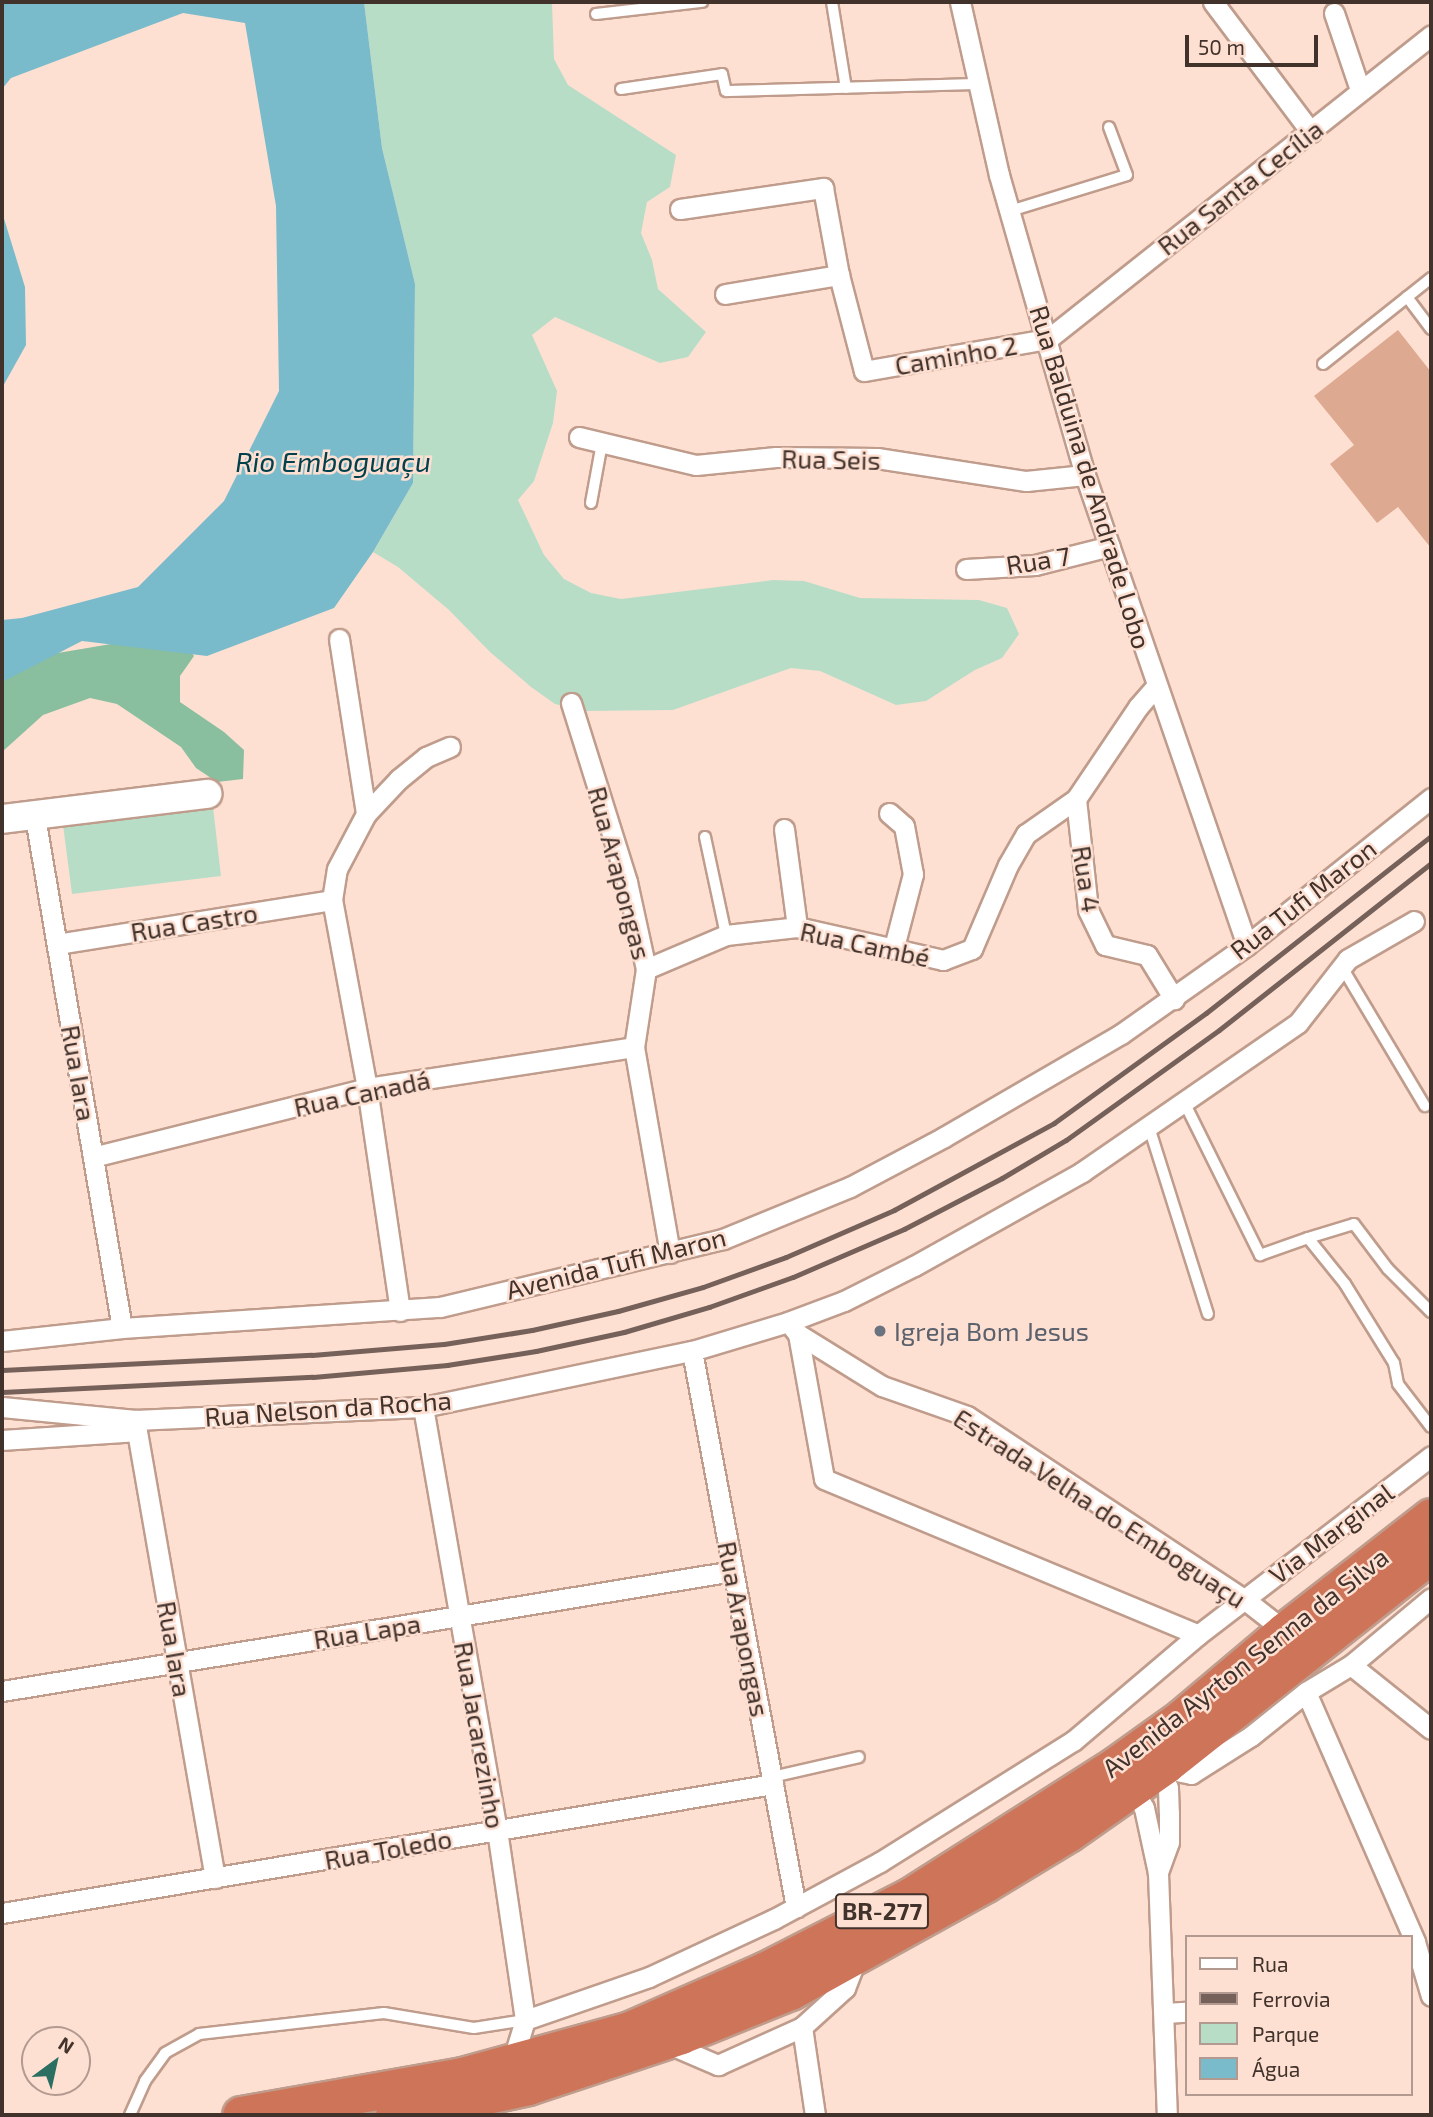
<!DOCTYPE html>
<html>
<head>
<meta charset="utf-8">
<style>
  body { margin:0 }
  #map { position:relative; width:1433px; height:2117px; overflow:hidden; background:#fee0d2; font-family:"Exo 2",sans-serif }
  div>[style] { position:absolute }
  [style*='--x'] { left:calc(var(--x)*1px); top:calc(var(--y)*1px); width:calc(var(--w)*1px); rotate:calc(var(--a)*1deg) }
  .green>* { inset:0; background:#b8ddc7 }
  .forest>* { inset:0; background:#89be9f }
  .water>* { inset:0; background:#79bbcb }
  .building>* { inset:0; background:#dea991 }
  .roads { filter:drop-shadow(2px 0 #bf9c8c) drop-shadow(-2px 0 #bf9c8c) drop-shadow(0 2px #bf9c8c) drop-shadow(0 -2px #bf9c8c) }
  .lane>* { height:10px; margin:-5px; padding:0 5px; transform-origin:5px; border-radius:5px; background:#fff }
  .street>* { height:19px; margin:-9.5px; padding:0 9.5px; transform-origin:9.5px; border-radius:9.5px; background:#fff }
  .secondary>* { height:28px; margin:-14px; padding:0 14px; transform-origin:14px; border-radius:14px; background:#fff }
  .highway>* { height:37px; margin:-18.5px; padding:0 18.5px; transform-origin:18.5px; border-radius:18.5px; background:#ce7459 }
  .rail>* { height:5px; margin:-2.5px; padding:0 2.5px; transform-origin:2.5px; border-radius:2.5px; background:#756159 }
  .dots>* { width:19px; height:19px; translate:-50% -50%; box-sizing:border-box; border:4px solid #fee0d2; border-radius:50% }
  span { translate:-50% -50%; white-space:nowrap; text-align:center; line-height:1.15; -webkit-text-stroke:5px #fee0d2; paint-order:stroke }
  .shield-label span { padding:2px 5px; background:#fee0d2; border:2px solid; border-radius:5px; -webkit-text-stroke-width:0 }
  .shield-label { font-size:24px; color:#41322c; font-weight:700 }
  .street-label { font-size:26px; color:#41322c }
  .worship-label { font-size:26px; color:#5b616d }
  .left { translate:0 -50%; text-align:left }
  .water-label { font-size:28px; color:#01414d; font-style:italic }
  .frame { position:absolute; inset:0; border:4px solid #41322c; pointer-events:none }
  .legend { position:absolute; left:1185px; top:1935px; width:228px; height:161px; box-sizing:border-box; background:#fee0d2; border:2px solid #b29a90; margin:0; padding:9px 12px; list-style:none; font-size:21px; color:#41322c }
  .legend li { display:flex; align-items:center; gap:14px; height:35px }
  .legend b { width:35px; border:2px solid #b29a90 }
  .north { position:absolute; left:21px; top:2026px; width:70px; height:70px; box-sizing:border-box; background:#fee0d2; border:2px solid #b29a90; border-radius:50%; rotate:33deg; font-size:19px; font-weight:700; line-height:28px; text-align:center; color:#41322c }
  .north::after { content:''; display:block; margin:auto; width:24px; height:32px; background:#2a6f62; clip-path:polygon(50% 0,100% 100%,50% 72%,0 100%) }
  .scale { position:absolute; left:1185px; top:35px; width:133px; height:32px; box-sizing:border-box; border:4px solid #41322c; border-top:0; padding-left:9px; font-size:21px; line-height:24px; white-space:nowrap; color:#41322c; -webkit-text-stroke:5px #fee0d2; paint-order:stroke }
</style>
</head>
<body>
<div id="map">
  <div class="green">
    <i style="clip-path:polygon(364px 2px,552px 2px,554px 59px,568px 85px,676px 155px,670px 187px,647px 202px,641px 233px,652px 260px,658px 289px,706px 332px,688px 357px,660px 363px,555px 317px,532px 335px,557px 391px,553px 423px,534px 481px,518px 500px,544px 555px,564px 579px,591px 593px,621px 599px,773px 580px,804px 581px,860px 598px,979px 600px,1007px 608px,1019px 634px,1002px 658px,975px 670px,926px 701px,896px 705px,820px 671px,791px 668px,673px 710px,584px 711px,555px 704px,531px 687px,490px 652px,449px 610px,398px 567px,373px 552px,413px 483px,415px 284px,382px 148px)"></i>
    <i style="clip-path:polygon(213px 807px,221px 876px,72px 894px,63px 825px)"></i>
  </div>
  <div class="forest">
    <i style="clip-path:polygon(176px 633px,194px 656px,180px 676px,180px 702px,224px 732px,244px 750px,243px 779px,217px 782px,196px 768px,181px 747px,117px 704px,90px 698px,43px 715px,2px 752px,2px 670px,46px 655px)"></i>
  </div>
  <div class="water">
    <i style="clip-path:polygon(2px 2px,364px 2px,382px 148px,415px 284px,413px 483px,373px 552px,334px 608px,207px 656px,82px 641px,2px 682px,2px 620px,22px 618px,138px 587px,224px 501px,279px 391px,276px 206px,245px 23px,183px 13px,11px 78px,2px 89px)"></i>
    <i style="clip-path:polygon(2px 212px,25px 287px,26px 345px,2px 388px)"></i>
  </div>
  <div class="building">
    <i style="clip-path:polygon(1398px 330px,1431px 372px,1431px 548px,1398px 507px,1377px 523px,1330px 464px,1354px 445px,1314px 396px)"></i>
  </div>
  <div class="roads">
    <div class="lane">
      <i style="--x:832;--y:2;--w:87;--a:80.8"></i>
      <i style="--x:596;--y:14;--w:107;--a:-6.5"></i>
      <i style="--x:621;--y:89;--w:102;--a:-8.4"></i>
      <i style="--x:722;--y:74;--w:17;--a:77"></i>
      <i style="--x:726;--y:91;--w:253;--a:-1.6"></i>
      <i style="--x:1010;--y:211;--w:122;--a:-17.1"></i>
      <i style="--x:1127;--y:175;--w:51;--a:-110.6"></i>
      <i style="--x:1407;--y:297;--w:40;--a:53"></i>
      <i style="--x:1323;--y:364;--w:138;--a:-38.5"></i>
      <i style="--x:591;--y:503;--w:61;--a:-79.6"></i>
      <i style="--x:705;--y:837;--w:100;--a:77.9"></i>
      <i style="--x:1342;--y:967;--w:162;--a:59.2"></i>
      <i style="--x:1185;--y:1104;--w:169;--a:63.6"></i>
      <i style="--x:1260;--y:1255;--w:51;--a:-19.5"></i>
      <i style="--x:1308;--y:1238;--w:59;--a:51.2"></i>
      <i style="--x:1345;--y:1284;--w:93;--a:58.2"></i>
      <i style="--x:1394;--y:1363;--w:21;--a:79"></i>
      <i style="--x:1398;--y:1384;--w:54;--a:52.5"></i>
      <i style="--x:1149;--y:1127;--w:196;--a:72.5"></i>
      <i style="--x:1308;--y:1238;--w:48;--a:-16.9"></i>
      <i style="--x:1354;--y:1224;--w:56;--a:52.9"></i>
      <i style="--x:1388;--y:1269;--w:61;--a:45"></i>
      <i style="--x:772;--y:1777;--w:89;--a:-12.9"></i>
      <i style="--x:130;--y:2115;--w:37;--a:-66"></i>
      <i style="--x:145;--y:2081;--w:34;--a:-54"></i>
      <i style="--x:165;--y:2053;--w:39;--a:-29"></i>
      <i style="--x:199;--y:2034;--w:186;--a:-6.5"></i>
      <i style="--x:384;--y:2013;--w:91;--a:9.5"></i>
      <i style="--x:474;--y:2028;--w:52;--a:-8.9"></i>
    </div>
    <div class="street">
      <i style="--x:960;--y:2;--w:177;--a:77.3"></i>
      <i style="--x:999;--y:175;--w:312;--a:74"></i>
      <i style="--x:1085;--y:475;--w:497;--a:71"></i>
      <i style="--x:1213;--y:2;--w:163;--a:53"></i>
      <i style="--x:1334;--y:13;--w:81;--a:71.3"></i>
      <i style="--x:680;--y:209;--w:145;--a:-8.4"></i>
      <i style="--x:823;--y:188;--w:88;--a:79.6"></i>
      <i style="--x:839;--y:275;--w:99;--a:75.4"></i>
      <i style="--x:864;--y:371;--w:187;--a:-9.9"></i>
      <i style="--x:1048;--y:339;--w:489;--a:-38.4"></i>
      <i style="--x:725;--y:294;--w:116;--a:-9.5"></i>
      <i style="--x:579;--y:437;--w:120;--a:13.5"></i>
      <i style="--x:696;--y:465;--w:80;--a:-5.7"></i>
      <i style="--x:776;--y:457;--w:101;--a:0.6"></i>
      <i style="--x:877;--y:458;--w:151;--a:8.8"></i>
      <i style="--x:1026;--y:481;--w:59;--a:-5.8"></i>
      <i style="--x:966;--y:569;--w:69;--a:-3.3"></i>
      <i style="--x:1035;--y:565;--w:77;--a:-14.2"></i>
      <i style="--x:339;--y:639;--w:177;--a:81.2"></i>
      <i style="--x:571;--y:703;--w:188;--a:72.6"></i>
      <i style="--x:627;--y:882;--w:89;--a:77.7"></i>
      <i style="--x:646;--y:969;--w:79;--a:98.7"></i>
      <i style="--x:634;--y:1047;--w:209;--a:80.1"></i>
      <i style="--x:1076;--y:799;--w:112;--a:83.8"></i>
      <i style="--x:1088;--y:910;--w:39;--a:64"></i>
      <i style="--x:1105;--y:945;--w:43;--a:13.4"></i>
      <i style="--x:1147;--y:955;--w:52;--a:58.5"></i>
      <i style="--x:889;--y:813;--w:20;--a:41"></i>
      <i style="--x:904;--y:826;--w:49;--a:79.4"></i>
      <i style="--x:913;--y:874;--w:75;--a:104.6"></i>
      <i style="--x:35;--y:817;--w:518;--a:80.34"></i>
      <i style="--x:784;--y:829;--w:99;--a:82.4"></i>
      <i style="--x:57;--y:944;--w:278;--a:-9.1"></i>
      <i style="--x:646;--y:969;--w:87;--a:-23"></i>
      <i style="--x:726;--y:935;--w:71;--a:-6.4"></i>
      <i style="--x:797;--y:927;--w:150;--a:12.7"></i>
      <i style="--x:943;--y:960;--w:31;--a:-21"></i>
      <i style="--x:972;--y:949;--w:91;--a:-66.8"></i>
      <i style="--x:1008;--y:865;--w:36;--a:-60"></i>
      <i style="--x:1026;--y:834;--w:61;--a:-35"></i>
      <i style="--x:1076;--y:799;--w:111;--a:-56"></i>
      <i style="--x:1138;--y:707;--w:28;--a:-49"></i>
      <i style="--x:93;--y:1157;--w:283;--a:-14.1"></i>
      <i style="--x:367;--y:1088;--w:270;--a:-8.7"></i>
      <i style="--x:400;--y:1311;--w:225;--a:-98.4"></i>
      <i style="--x:367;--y:1088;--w:191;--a:-100.5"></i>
      <i style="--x:332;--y:900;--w:31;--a:-81"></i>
      <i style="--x:337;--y:869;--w:62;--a:-62.2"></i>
      <i style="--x:366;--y:814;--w:48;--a:-46.7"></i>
      <i style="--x:399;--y:779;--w:35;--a:-39"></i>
      <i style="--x:426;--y:757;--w:26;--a:-23"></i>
      <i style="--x:793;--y:1328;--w:8;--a:50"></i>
      <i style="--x:798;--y:1334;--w:147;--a:79.8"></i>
      <i style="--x:824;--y:1479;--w:405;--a:22.6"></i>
      <i style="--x:798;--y:1334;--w:99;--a:31.8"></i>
      <i style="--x:882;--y:1386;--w:90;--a:19.4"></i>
      <i style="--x:967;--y:1416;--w:332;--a:33.5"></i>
      <i style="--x:1244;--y:1599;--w:52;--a:38"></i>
      <i style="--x:2;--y:1341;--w:121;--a:-6.2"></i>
      <i style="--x:122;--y:1328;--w:319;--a:-3.8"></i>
      <i style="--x:440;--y:1307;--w:291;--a:-13.5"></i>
      <i style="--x:723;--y:1239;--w:137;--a:-22.3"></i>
      <i style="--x:850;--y:1187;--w:106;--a:-28"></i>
      <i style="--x:944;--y:1137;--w:205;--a:-30.2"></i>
      <i style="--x:1121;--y:1034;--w:154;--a:-35.2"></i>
      <i style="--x:1247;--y:945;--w:236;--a:-38.6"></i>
      <i style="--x:692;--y:1351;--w:566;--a:79.41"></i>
      <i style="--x:2;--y:1407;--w:134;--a:5.6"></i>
      <i style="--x:135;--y:1420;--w:288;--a:-2.6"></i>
      <i style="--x:423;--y:1407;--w:275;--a:-11.8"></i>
      <i style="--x:692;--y:1351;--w:100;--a:-16.8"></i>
      <i style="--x:788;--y:1322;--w:60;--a:-20.6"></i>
      <i style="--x:844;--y:1301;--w:78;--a:-26.6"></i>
      <i style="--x:914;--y:1266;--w:193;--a:-29.2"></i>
      <i style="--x:1082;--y:1172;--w:262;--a:-34.6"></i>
      <i style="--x:1298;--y:1023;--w:81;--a:-52"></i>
      <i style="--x:1348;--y:959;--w:76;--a:-29.9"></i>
      <i style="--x:423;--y:1407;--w:429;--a:80.1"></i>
      <i style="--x:497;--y:1830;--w:192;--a:81.6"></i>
      <i style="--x:525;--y:2020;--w:44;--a:107.2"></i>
      <i style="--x:135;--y:1420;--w:465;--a:80.1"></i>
      <i style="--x:2;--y:1440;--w:135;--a:-3.8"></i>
      <i style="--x:1351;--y:1665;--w:102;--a:38.7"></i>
      <i style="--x:2;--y:1691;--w:741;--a:-9.32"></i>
      <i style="--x:1306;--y:1692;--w:273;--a:66.4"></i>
      <i style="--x:1415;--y:1942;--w:56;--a:73.5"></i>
      <i style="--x:1157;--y:1763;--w:27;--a:66"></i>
      <i style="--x:1168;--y:1788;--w:25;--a:88"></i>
      <i style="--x:1169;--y:1813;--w:29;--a:90"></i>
      <i style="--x:1169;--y:1842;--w:33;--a:110"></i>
      <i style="--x:1161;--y:1768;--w:31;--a:11"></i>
      <i style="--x:1191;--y:1774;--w:71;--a:-32.3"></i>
      <i style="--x:1251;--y:1736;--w:70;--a:-38.7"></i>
      <i style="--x:1306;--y:1692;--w:52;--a:-31"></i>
      <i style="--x:1351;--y:1665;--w:104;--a:-39.9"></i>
      <i style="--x:1129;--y:1782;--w:30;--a:60"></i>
      <i style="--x:1144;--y:1808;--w:66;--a:77.8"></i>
      <i style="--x:1158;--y:1873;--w:242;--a:87.9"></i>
      <i style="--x:2;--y:1913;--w:782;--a:-9.5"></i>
      <i style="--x:1164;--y:2013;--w:22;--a:-3"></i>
      <i style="--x:525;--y:2020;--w:131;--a:-19.1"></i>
      <i style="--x:649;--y:1977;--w:138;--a:-24.9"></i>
      <i style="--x:774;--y:1919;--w:120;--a:-28.3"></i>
      <i style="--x:880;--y:1862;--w:228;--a:-32.1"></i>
      <i style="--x:1073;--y:1741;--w:164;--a:-40.3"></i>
      <i style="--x:1198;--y:1635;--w:294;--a:-37.5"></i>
      <i style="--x:802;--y:2027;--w:89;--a:81.6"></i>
      <i style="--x:664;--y:2042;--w:59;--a:23.1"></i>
      <i style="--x:718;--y:2065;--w:92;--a:-24.3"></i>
      <i style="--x:802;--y:2027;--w:58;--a:-42.2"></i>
      <i style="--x:845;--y:1988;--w:34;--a:-69"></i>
    </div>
    <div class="secondary">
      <i style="--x:2;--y:819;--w:207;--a:-7"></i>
    </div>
    <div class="highway">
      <i style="--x:241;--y:2115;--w:224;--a:-10"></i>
      <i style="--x:462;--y:2076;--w:174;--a:-15.3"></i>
      <i style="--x:630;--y:2030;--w:149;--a:-23.8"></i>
      <i style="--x:766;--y:1970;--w:163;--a:-27"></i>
      <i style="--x:911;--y:1896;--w:242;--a:-32.5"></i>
      <i style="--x:1115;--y:1766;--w:82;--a:-35.6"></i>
      <i style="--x:1182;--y:1718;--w:135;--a:-40.2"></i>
      <i style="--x:1285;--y:1631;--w:185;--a:-38"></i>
      <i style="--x:394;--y:2115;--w:137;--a:-12.2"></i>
      <i style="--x:528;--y:2086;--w:161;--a:-18.4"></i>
      <i style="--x:681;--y:2035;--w:118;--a:-22"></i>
      <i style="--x:790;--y:1991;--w:222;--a:-28.9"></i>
      <i style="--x:984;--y:1884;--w:98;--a:-31.3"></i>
      <i style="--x:1068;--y:1833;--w:120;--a:-35.1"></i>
      <i style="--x:1166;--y:1764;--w:338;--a:-38.4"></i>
    </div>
  </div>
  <div class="rail">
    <i style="--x:2;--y:1370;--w:310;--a:-2.8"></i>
    <i style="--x:312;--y:1355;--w:132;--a:-4.8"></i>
    <i style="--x:444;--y:1344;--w:89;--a:-9"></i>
    <i style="--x:532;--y:1330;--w:88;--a:-12.5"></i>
    <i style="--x:618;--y:1311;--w:88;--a:-15.8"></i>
    <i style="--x:703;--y:1287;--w:88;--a:-19.9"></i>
    <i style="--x:786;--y:1257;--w:118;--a:-23.5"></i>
    <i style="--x:894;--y:1210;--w:182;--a:-28.5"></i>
    <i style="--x:1054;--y:1123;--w:188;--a:-35.9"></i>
    <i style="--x:1206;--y:1013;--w:286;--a:-38.2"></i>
    <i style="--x:2;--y:1392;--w:311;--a:-2.8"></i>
    <i style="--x:313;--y:1377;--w:135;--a:-5.1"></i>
    <i style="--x:447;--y:1365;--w:90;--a:-8.9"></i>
    <i style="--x:536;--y:1351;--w:90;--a:-12.2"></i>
    <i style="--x:624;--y:1332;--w:89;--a:-16.4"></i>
    <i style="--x:709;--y:1307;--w:89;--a:-19.7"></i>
    <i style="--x:793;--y:1277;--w:121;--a:-23.4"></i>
    <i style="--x:904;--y:1229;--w:110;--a:-27.5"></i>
    <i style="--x:1002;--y:1178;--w:74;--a:-30.7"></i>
    <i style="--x:1066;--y:1140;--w:188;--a:-35.7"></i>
    <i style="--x:1219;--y:1030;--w:270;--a:-38.2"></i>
  </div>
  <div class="dots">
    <i style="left:880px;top:1331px;background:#6b7280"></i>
  </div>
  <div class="shield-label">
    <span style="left:882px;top:1911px">BR-277</span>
  </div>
  <div class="street-label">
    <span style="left:1240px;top:187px;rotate:-38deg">Rua Santa Cecília</span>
    <span style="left:956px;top:355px;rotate:-10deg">Caminho 2</span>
    <span style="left:831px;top:459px;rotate:1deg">Rua Seis</span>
    <span style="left:1091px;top:477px;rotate:73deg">Rua Balduina de Andrade Lobo</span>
    <span style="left:1038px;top:560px;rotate:-9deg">Rua 7</span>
    <span style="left:620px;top:873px;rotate:75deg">Rua Arapongas</span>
    <span style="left:1087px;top:879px;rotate:81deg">Rua 4</span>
    <span style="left:1303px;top:899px;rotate:-38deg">Rua Tufi Maron</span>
    <span style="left:194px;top:922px;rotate:-9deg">Rua Castro</span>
    <span style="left:865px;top:944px;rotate:12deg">Rua Cambé</span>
    <span style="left:79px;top:1073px;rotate:80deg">Rua Iara</span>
    <span style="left:362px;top:1093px;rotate:-12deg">Rua Canadá</span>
    <span style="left:616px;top:1263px;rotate:-14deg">Avenida Tufi Maron</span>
    <span style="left:328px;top:1408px;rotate:-4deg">Rua Nelson da Rocha</span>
    <span style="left:1100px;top:1508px;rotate:33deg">Estrada Velha do Emboguaçu</span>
    <span style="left:1331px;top:1533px;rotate:-37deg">Via Marginal</span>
    <span style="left:744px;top:1629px;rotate:79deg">Rua Arapongas</span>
    <span style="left:367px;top:1631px;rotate:-9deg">Rua Lapa</span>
    <span style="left:175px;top:1649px;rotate:80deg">Rua Iara</span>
    <span style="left:1245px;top:1662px;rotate:-38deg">Avenida Ayrton Senna da Silva</span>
    <span style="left:480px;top:1735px;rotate:80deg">Rua Jacarezinho</span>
    <span style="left:388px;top:1849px;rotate:-10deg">Rua Toledo</span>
  </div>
  <div class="worship-label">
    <span class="left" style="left:894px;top:1331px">Igreja Bom Jesus</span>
  </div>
  <div class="water-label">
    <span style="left:333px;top:461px">Rio Emboguaçu</span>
  </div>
  <div class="frame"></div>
  <ul class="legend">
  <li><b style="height:9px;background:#fff"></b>Rua</li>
  <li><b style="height:9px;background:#756159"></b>Ferrovia</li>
  <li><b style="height:19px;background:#b8ddc7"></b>Parque</li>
  <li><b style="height:19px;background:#79bbcb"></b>Água</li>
  </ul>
  <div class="north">N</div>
  <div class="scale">50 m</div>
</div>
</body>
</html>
